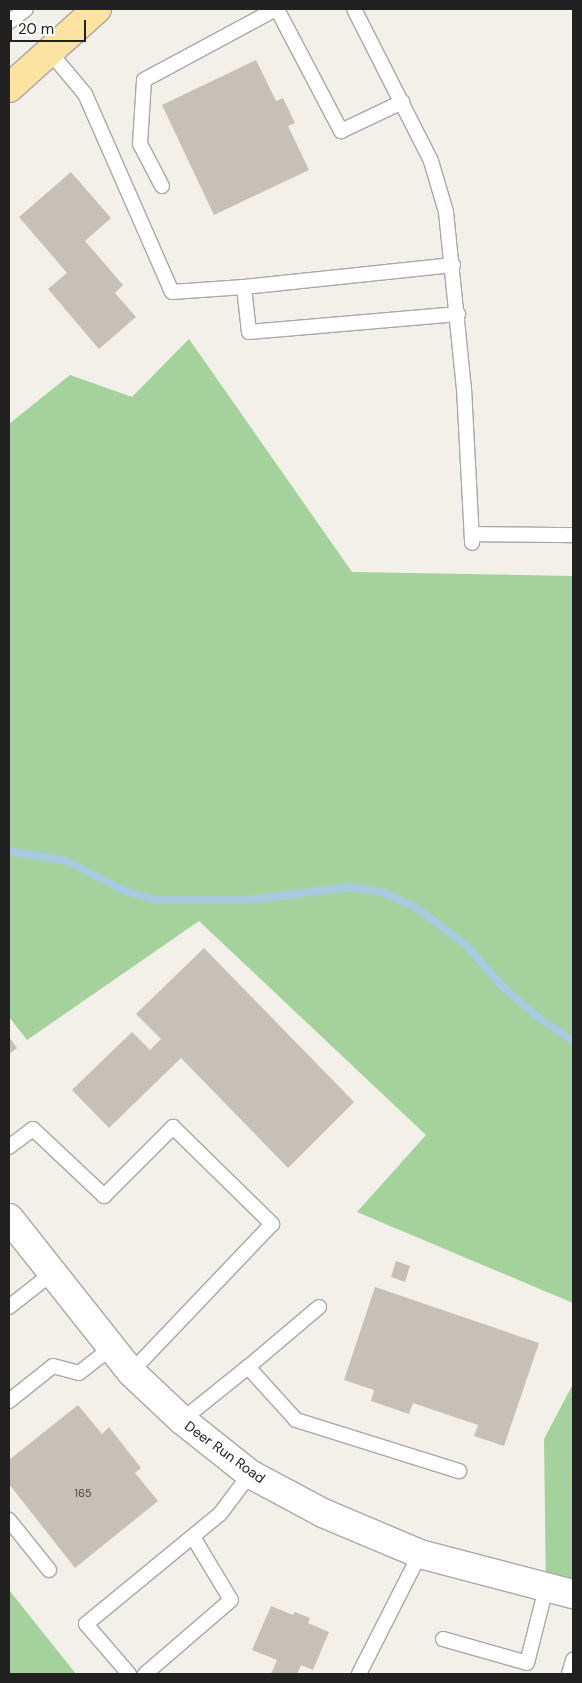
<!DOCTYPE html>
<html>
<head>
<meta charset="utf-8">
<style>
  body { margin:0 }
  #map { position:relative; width:582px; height:1683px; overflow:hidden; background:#f2f0e8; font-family:"DM Sans",sans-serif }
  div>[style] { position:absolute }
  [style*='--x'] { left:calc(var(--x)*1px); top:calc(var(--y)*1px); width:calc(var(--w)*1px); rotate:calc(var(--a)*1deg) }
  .forest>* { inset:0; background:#a4d19c }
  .stream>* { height:8px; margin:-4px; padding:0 4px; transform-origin:4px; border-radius:4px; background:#a8cadf }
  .building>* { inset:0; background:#c7c0b7 }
  .roads { filter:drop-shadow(1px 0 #a8a8a8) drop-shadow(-1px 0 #a8a8a8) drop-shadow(0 1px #a8a8a8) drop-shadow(0 -1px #a8a8a8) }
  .lane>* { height:14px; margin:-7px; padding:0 7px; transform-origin:7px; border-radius:7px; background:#fff }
  .street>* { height:28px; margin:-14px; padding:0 14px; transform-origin:14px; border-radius:14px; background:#fff }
  .primary>* { height:28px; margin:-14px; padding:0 14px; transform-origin:14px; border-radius:14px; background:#fde3a1 }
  span { translate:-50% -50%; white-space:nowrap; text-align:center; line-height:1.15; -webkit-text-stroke:4.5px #fff; paint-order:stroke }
  .number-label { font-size:11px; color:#4a4946 }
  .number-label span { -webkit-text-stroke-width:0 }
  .street-label { font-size:14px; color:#212121 }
  .frame { position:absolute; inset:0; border:10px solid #212121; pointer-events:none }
  .scale { position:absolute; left:10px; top:20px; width:76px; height:22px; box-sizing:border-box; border:2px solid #212121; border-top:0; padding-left:6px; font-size:15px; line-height:18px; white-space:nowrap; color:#212121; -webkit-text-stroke:4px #fff; paint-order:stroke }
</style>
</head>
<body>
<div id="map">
  <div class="forest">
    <i style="clip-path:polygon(189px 339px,352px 572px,573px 576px,573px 1303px,357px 1212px,426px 1135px,199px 921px,27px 1040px,9px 1017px,9px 424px,70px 375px,132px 397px)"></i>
    <i style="clip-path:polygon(573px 1384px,573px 1594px,546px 1588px,544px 1439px)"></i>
    <i style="clip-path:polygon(9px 1590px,76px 1674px,9px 1674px)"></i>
  </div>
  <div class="stream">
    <i style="--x:9;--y:851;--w:59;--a:9.8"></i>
    <i style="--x:67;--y:861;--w:63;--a:27.4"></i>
    <i style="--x:123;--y:890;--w:34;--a:17"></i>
    <i style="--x:155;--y:900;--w:92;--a:0"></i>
    <i style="--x:247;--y:900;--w:105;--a:-7.1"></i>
    <i style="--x:351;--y:887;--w:34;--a:10"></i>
    <i style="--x:384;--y:893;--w:34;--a:24"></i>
    <i style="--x:415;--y:907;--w:62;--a:36.5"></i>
    <i style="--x:465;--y:944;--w:56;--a:48.6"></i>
    <i style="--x:502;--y:986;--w:49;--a:40.9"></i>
    <i style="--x:539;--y:1018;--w:41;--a:34.1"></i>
  </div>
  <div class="building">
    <i style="clip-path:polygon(256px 60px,276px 101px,283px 98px,295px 123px,288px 126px,309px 170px,214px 215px,162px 105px)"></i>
    <i style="clip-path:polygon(71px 172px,111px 218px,85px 241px,123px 285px,115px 293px,136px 317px,99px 349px,48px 289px,67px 273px,19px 217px)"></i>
    <i style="clip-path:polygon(204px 948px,354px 1102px,288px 1168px,181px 1058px,109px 1128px,72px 1090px,132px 1032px,150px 1050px,161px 1039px,136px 1014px)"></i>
    <i style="clip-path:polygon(9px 1037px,17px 1048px,9px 1054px)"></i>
    <i style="clip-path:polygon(396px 1261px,410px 1266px,405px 1282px,391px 1277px)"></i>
    <i style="clip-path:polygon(375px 1287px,539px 1343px,504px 1446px,474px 1436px,478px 1425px,413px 1403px,409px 1414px,371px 1401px,374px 1390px,344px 1380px)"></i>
    <i style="clip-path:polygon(78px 1405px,102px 1434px,109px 1427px,141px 1468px,135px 1473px,158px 1501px,75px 1568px,9px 1484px,9px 1460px)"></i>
    <i style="clip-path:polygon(271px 1606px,293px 1615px,295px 1612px,310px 1618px,308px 1623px,329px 1632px,313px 1670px,301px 1665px,297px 1674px,271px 1674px,277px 1660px,252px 1650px)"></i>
  </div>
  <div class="roads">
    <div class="lane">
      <i style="--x:277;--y:9;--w:138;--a:62.3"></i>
      <i style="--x:341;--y:131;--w:68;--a:-25.4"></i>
      <i style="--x:354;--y:9;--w:170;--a:63.1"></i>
      <i style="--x:431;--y:161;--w:53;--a:73.6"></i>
      <i style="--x:446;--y:212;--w:177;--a:84.2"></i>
      <i style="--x:464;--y:388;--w:155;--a:87"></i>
      <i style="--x:9;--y:22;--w:21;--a:-37"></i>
      <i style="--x:49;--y:51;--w:56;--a:50.1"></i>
      <i style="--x:85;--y:94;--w:216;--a:66.3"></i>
      <i style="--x:172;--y:292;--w:72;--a:-4"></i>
      <i style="--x:162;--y:186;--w:47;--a:-117.6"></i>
      <i style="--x:140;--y:144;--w:64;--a:-86.4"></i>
      <i style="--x:144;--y:80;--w:150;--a:-28.3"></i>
      <i style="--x:453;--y:265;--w:210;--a:174"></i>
      <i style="--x:244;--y:287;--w:45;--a:83.7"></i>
      <i style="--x:249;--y:332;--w:210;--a:-4.9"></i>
      <i style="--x:472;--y:534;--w:101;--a:0.6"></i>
      <i style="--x:9;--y:1147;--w:30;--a:-37"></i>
      <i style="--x:33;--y:1129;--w:98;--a:43.3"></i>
      <i style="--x:104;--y:1196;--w:98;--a:-45"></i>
      <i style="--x:173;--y:1127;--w:139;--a:44.4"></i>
      <i style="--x:272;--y:1224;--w:204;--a:133.6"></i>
      <i style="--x:9;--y:1307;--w:53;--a:-38.2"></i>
      <i style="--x:248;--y:1367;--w:93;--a:-40.2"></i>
      <i style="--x:9;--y:1401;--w:56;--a:-38.5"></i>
      <i style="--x:53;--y:1366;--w:27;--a:15"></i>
      <i style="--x:79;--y:1373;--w:41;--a:-38"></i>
      <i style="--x:182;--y:1420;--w:85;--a:-38.8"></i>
      <i style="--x:248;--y:1367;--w:72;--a:47.8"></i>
      <i style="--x:296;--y:1420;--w:171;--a:17.4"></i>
      <i style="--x:9;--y:1520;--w:64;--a:51.3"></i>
      <i style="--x:443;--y:1639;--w:87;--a:15.9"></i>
      <i style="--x:527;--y:1663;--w:77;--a:-75.8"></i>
      <i style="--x:129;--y:1674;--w:66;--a:-130.7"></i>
      <i style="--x:86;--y:1624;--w:173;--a:-39.4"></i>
      <i style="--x:220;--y:1514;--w:50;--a:-53.1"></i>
      <i style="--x:145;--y:1674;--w:113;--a:-40.7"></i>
      <i style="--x:231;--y:1600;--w:74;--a:-121.1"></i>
      <i style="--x:359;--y:1674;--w:135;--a:-63.1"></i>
      <i style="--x:569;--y:1674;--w:15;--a:-74"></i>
    </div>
    <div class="street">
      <i style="--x:9;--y:1218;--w:196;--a:51.6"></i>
      <i style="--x:131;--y:1372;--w:70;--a:43.3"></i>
      <i style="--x:182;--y:1420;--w:87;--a:38.5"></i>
      <i style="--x:250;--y:1474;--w:83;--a:28.1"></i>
      <i style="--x:323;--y:1513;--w:105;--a:22.9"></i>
      <i style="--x:420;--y:1554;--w:158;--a:14.7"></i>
    </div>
    <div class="primary">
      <i style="--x:9;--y:88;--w:118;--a:-41.9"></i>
    </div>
  </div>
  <div class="number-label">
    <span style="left:83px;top:1493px">165</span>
  </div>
  <div class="street-label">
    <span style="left:225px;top:1452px;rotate:36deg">Deer Run Road</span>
  </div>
  <div class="frame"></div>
  <div class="scale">20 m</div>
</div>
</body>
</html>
